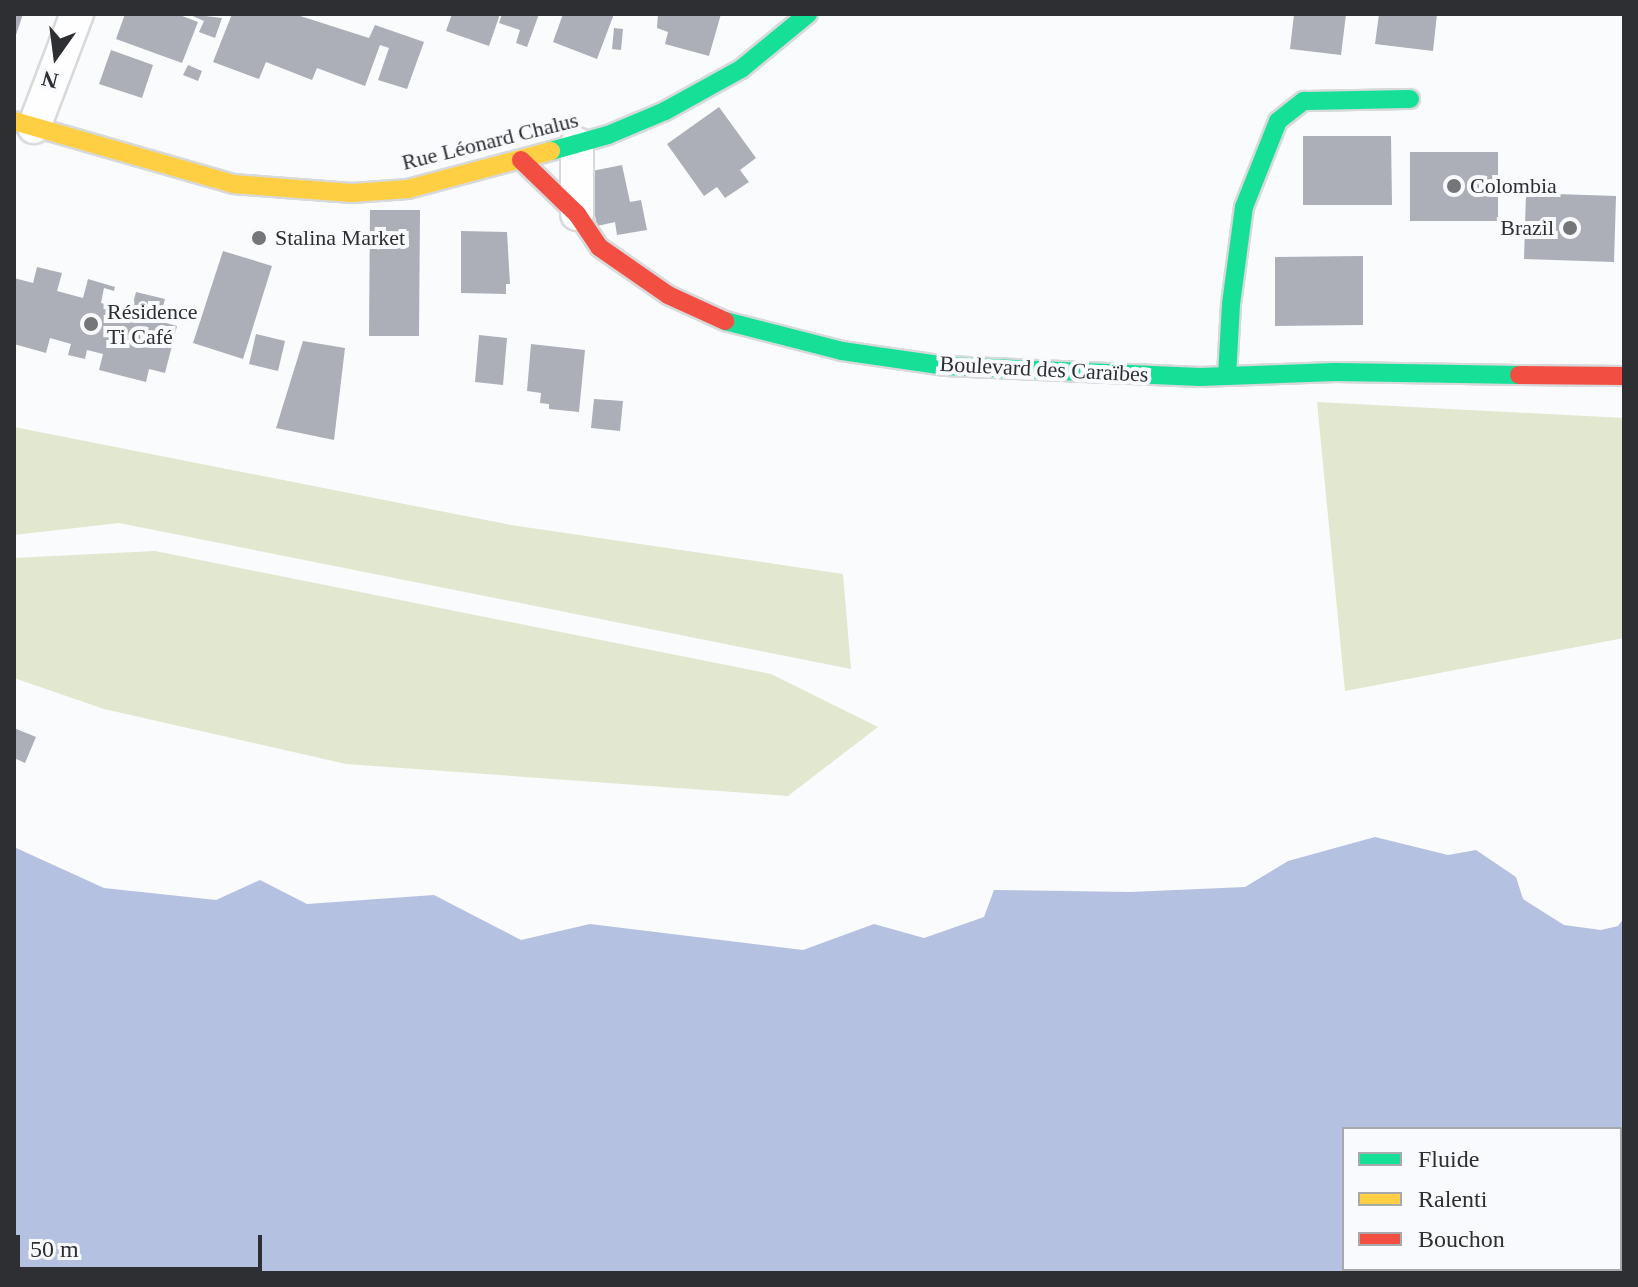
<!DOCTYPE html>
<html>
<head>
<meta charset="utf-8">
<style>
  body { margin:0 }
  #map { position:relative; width:1638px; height:1287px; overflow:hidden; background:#fafbfd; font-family:Georgia,serif }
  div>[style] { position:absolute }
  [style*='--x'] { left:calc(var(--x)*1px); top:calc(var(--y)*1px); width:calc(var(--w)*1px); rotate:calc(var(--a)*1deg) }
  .green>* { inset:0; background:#e2e7cf }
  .water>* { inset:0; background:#b5c1e0 }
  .building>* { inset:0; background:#acafb8 }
  .roads { filter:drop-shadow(2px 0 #d7d9db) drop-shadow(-2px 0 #d7d9db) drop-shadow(0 2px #d7d9db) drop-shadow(0 -2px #d7d9db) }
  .street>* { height:32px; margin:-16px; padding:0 16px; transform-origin:16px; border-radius:16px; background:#fefeff }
  .fast>* { height:18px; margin:-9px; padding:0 9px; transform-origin:9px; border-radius:9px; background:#16e098 }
  .slow>* { height:18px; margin:-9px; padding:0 9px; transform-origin:9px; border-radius:9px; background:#ffcf43 }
  .jam>* { height:18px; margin:-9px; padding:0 9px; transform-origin:9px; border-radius:9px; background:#f24e42 }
  .dots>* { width:22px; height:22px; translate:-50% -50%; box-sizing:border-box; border:4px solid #f9fafe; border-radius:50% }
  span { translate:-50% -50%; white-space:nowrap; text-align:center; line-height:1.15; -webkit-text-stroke:8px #f9fafe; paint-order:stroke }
  .street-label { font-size:22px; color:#2d2f32 }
  .poi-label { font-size:22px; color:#2d2f32 }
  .left { translate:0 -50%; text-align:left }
  .right { translate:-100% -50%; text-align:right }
  .frame { position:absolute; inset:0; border:16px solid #2d2f32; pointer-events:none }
  .legend { position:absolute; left:1342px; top:1127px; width:280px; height:144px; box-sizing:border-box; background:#f9fafe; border:2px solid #a7a9ac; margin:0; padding:10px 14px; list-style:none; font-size:24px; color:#2d2f32 }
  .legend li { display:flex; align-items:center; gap:16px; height:40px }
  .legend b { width:40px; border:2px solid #a7a9ac }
  .north { position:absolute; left:16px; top:16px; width:80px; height:80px; -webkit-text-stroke:6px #f9fafe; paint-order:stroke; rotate:194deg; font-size:22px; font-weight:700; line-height:32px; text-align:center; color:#2d2f32 }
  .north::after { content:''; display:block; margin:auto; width:28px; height:36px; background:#2d2f32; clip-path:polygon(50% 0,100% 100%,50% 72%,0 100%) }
  .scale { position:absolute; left:16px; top:1235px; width:246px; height:36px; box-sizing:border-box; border:4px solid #2d2f32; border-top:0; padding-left:10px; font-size:24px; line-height:28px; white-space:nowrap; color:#2d2f32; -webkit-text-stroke:6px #f9fafe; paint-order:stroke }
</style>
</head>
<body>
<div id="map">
  <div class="green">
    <i style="clip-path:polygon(1317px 402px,1624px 418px,1624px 638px,1345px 691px)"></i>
    <i style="clip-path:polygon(14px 427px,511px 525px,843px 574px,851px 669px,119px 523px,14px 535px)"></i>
    <i style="clip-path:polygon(155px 551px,771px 674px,878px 727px,788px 796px,346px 764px,104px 709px,14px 678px,14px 558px)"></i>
  </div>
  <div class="water">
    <i style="clip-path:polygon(evenodd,1375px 837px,1448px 855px,1476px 850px,1516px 877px,1523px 899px,1564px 925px,1601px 930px,1618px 926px,1624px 918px,1624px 1273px,14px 1273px,14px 847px,104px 888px,216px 900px,260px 880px,307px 904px,434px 895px,521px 940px,590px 924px,803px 950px,874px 924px,924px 938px,984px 917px,994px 890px,1130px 892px,1245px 887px,1288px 861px,1375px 837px,1344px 1129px,1620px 1129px,1620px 1269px,1344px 1269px,1344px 1129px)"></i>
  </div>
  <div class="building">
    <i style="clip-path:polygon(14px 14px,23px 14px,15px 38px,14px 38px)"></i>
    <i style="clip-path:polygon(125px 14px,177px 14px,198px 22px,182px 63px,116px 39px)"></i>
    <i style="clip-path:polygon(188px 14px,222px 18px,215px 38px,199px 32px,204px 21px)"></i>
    <i style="clip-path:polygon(232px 14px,294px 14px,369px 38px,375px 25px,424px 42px,407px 89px,378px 80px,389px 48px,380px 45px,365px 86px,317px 68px,312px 80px,266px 62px,259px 79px,213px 62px)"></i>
    <i style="clip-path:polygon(452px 14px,500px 14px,489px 46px,446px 31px)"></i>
    <i style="clip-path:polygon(502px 14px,539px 14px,527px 47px,516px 43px,520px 30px,499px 23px)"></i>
    <i style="clip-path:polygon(563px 14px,614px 14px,597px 59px,553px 42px)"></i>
    <i style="clip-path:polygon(658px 14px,721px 14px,709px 56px,665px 44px,668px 32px,657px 28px)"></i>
    <i style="clip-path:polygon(1294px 14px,1346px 14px,1341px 55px,1290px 49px)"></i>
    <i style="clip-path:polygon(1379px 14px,1437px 14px,1433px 51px,1375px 44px)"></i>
    <i style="clip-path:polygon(614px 28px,623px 29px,621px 50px,612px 49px)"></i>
    <i style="clip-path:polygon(111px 50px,153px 65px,142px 98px,99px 84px)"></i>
    <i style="clip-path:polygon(188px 65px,202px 71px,198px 81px,183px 75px)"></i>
    <i style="clip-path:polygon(719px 107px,756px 158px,740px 170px,749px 182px,725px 198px,717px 187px,704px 196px,667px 144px)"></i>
    <i style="clip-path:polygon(1303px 136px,1391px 136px,1392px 205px,1303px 205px)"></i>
    <i style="clip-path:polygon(1410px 152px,1498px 152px,1498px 221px,1410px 221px)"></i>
    <i style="clip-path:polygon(622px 165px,630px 202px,641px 200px,647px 230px,617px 235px,615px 222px,597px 226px,587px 172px)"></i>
    <i style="clip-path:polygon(1526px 193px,1616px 196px,1614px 262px,1524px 259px)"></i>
    <i style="clip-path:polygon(370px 210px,420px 210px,419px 336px,369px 336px)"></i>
    <i style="clip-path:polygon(461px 231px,507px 232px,510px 284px,506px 284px,506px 294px,461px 293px)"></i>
    <i style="clip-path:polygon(223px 251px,272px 266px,243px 359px,193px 343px)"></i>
    <i style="clip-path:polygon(1363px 256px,1363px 325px,1275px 326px,1275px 257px)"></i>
    <i style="clip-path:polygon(37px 267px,62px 273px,57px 291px,83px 298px,88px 279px,115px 287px,114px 291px,104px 288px,101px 303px,131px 311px,136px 292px,165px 299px,159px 321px,177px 326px,165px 373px,149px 369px,146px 382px,99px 370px,103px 354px,87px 350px,85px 359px,68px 355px,71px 344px,50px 338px,46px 353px,14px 344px,14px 278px,33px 283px)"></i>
    <i style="clip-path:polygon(256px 334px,285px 341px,278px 371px,249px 364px)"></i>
    <i style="clip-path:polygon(479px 335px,507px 338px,503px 385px,475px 382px)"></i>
    <i style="clip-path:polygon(303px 341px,345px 348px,334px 440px,276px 428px)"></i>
    <i style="clip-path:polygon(531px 344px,585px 350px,579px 412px,549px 409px,549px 404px,540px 403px,541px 393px,527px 391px)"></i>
    <i style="clip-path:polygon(594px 399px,623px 401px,620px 431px,591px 428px)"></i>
    <i style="clip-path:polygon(14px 728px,36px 737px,25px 763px,14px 758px)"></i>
  </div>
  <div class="roads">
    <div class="street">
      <i style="--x:34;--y:127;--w:121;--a:-69.2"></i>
      <i style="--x:577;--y:214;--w:70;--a:-90"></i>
    </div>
    <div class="fast">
      <i style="--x:551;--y:151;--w:59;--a:-15.7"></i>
      <i style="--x:608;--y:135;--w:62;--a:-22.8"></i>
      <i style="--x:665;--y:111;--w:87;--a:-28.9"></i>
      <i style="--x:741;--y:69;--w:87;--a:-39.4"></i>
      <i style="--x:725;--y:321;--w:121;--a:14.4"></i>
      <i style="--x:842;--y:351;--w:105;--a:8.2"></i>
      <i style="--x:946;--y:366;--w:254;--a:2.5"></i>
      <i style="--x:1200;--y:377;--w:135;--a:-2.1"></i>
      <i style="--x:1335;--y:372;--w:184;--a:0.9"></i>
      <i style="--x:1227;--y:376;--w:72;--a:-86.8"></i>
      <i style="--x:1231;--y:304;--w:98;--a:-82.4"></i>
      <i style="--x:1244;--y:207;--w:92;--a:-68.4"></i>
      <i style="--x:1278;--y:121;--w:33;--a:-38"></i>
      <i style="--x:1304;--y:101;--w:106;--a:-1.1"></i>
    </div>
    <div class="slow">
      <i style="--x:14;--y:121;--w:228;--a:16"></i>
      <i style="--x:233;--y:184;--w:119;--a:4.3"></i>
      <i style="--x:352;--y:193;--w:56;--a:-4.1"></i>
      <i style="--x:408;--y:189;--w:148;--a:-14.9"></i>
    </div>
    <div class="jam">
      <i style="--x:521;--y:160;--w:78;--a:44"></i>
      <i style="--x:577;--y:214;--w:40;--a:56"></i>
      <i style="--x:599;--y:247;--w:84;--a:34.8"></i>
      <i style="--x:668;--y:295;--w:63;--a:24.5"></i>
      <i style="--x:1519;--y:375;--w:105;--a:0.5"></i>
    </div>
  </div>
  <div class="dots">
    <i style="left:1454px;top:186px;background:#757679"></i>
    <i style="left:1570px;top:228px;background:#757679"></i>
    <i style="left:259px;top:238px;background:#757679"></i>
    <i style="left:91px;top:324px;background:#757679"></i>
  </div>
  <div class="street-label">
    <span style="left:490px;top:141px;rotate:-14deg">Rue Léonard Chalus</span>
    <span style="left:1044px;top:369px;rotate:3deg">Boulevard des Caraïbes</span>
  </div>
  <div class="poi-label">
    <span class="left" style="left:1470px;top:186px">Colombia</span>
    <span class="right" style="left:1554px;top:228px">Brazil</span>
    <span class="left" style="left:275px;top:238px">Stalina Market</span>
    <span class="left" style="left:107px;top:324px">Résidence<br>Ti Café</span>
  </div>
  <div class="frame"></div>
  <ul class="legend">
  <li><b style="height:10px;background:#16e098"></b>Fluide</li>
  <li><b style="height:10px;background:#ffcf43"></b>Ralenti</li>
  <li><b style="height:10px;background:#f24e42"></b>Bouchon</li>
  </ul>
  <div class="north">N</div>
  <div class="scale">50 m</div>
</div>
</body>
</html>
